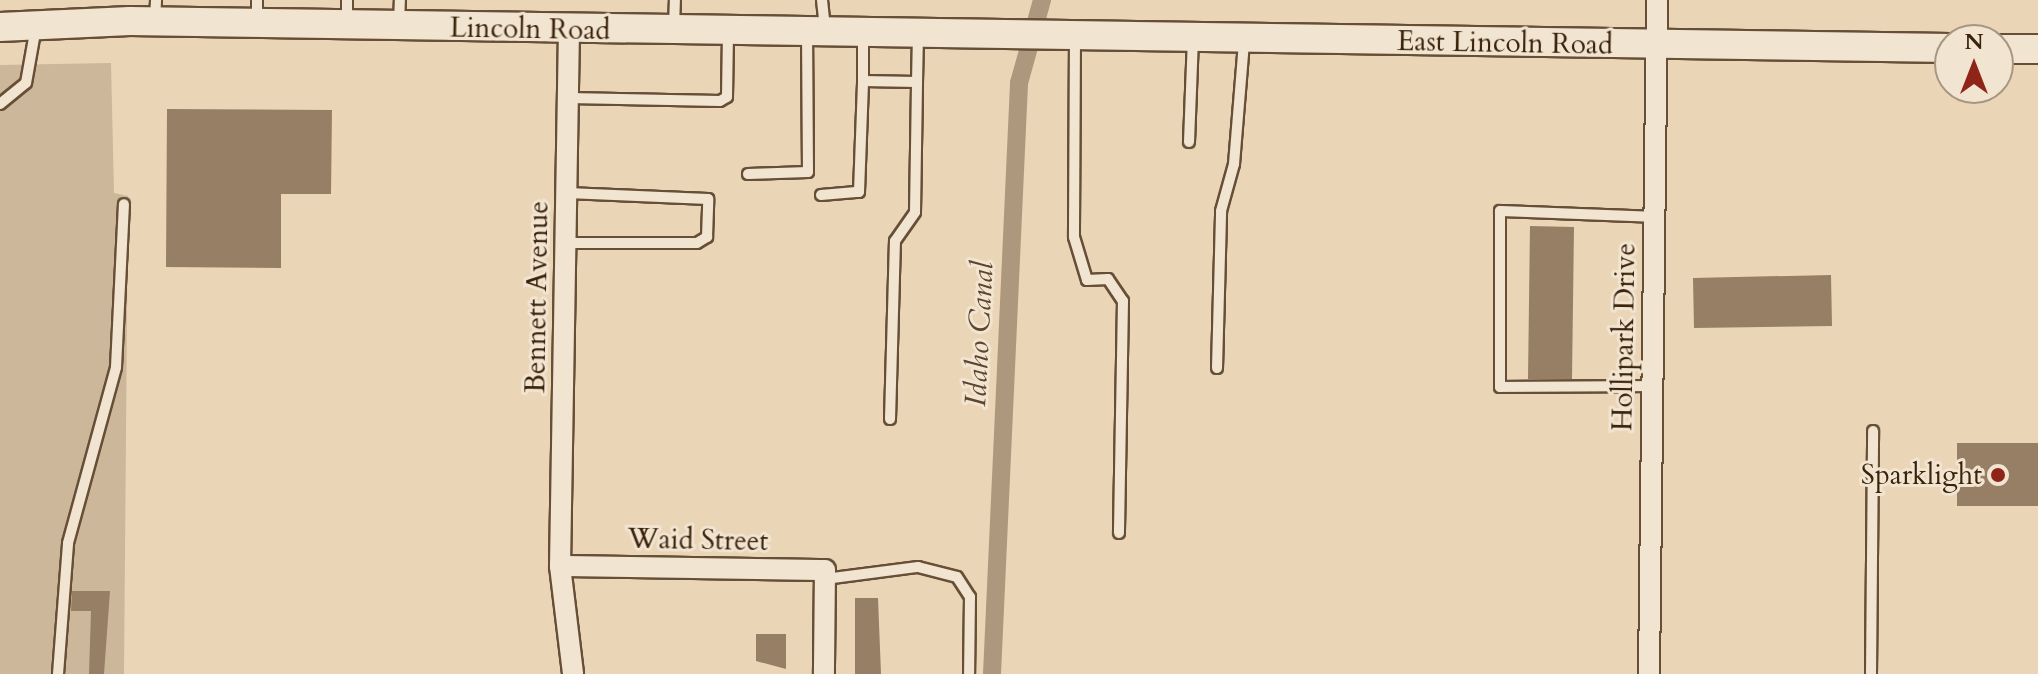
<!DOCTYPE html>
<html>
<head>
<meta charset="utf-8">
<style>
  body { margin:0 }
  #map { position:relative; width:2038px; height:674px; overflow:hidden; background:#ead5b7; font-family:Cardo,serif }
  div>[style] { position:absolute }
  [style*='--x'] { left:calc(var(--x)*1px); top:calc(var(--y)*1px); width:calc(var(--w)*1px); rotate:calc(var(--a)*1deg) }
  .green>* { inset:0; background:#ccb79a }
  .canal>* { height:18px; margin:-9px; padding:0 9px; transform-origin:9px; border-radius:9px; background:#ae987d }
  .building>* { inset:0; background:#967f64 }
  .roads { filter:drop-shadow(2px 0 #664f36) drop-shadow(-2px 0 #664f36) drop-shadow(0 2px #664f36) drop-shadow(0 -2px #664f36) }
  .lane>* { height:10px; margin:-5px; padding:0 5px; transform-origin:5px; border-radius:5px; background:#f1e4d0 }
  .street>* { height:20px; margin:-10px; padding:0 10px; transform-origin:10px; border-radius:10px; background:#f1e4d0 }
  .secondary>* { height:28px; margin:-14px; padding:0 14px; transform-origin:14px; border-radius:14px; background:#f1e4d0 }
  .dots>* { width:22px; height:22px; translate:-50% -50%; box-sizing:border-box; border:4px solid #f1e4d0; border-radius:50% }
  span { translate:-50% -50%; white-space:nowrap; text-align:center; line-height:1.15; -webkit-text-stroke:6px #f1e4d0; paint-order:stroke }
  .street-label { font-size:28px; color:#3a220b }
  .poi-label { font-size:28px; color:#3a220b }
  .right { translate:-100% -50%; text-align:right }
  .water-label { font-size:30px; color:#5d452d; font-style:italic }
  .north { position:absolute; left:1934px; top:24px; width:80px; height:80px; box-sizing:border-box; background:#f1e4d0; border:2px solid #a89681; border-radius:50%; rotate:0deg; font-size:22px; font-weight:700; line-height:32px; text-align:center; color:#3a220b }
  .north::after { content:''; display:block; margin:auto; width:28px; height:36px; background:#8f2418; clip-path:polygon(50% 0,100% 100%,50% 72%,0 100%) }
</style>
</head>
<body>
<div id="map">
  <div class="green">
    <i style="clip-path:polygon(111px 63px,114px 193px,128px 196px,124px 674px,0 674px,0 65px)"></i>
  </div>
  <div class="canal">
    <i style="--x:992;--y:674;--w:592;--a:-87.38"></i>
    <i style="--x:1019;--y:83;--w:86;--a:-74.5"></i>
  </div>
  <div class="building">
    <i style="clip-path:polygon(167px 109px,332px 110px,331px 194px,281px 194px,281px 268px,166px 267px)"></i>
    <i style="clip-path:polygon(1530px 226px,1574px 227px,1572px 379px,1528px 379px)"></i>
    <i style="clip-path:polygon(1831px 275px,1832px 326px,1694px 328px,1693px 278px)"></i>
    <i style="clip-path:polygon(1957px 443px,2038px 443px,2038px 506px,1957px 506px)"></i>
    <i style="clip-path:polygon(72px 591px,110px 591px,104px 674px,89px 674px,91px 611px,71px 611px)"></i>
    <i style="clip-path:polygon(855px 598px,878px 598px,881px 674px,855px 674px)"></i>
    <i style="clip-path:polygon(756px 634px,786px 634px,786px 669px,756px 661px)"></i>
  </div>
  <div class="roads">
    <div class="lane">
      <i style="--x:257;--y:0;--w:22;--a:90"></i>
      <i style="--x:347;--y:0;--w:24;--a:90"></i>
      <i style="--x:822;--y:0;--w:30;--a:84"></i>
      <i style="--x:155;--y:20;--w:20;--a:-87"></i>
      <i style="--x:399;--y:25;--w:25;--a:-88"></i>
      <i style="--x:674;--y:26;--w:26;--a:-88"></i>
      <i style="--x:863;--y:34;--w:47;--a:90"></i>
      <i style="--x:863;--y:81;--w:54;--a:1.1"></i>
      <i style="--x:917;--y:82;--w:47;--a:-88.8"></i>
      <i style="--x:1075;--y:37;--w:200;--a:90.3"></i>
      <i style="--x:1074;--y:237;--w:45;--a:73.2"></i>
      <i style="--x:1087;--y:280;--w:21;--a:-3"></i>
      <i style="--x:1108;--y:279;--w:27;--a:56"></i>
      <i style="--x:1123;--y:301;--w:232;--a:91"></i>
      <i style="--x:569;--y:98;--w:151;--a:1.1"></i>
      <i style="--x:720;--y:101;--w:8;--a:-30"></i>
      <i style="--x:727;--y:97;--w:63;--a:-89.1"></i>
      <i style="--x:0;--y:104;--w:33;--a:-39"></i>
      <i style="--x:26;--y:83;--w:57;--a:-79.9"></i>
      <i style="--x:1189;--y:142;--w:102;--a:-87.8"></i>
      <i style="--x:748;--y:174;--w:60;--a:-1.9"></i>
      <i style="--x:808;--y:172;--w:139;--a:-90.4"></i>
      <i style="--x:821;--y:195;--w:38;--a:-5"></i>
      <i style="--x:859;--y:192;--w:111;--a:-87.9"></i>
      <i style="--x:566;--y:243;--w:131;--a:0"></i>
      <i style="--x:697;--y:243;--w:12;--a:-31"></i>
      <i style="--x:707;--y:237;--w:38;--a:-88"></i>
      <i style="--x:708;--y:199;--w:141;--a:-177.6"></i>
      <i style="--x:1217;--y:368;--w:157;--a:-88.5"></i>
      <i style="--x:1221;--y:211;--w:49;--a:-74.5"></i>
      <i style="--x:1234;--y:164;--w:122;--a:-85.3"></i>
      <i style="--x:1651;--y:386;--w:151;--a:179.6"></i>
      <i style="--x:1500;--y:387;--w:176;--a:-90"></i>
      <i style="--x:1500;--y:211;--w:153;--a:2.2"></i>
      <i style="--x:890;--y:419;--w:178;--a:-88.4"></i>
      <i style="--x:895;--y:241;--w:35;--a:-55"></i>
      <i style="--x:915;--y:212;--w:130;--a:-89.1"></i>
      <i style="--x:825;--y:579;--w:94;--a:-7.4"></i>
      <i style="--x:918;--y:567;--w:40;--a:14.4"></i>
      <i style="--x:957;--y:577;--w:24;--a:57"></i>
      <i style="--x:970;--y:597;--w:77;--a:90.7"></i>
      <i style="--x:58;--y:674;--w:131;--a:-85.6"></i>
      <i style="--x:68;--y:543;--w:182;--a:-74.7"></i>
      <i style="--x:116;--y:367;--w:163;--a:-87.2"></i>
      <i style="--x:1871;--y:674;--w:243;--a:-89.5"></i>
    </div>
    <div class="street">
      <i style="--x:569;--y:29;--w:537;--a:90.96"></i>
      <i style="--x:560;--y:566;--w:109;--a:83.1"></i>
      <i style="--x:560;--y:566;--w:265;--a:0.9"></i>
      <i style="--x:825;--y:570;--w:104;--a:90.6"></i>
      <i style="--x:1649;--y:674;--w:674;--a:-89.32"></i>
    </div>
    <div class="secondary">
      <i style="--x:0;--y:27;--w:130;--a:-2.6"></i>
      <i style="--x:130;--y:21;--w:1820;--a:0.85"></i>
      <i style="--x:1998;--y:49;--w:40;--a:0"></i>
    </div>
  </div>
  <div class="dots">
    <i style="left:1998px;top:475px;background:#8f2418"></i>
  </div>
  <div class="street-label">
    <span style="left:530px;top:29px;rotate:1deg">Lincoln Road</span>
    <span style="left:1505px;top:43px;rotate:1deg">East Lincoln Road</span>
    <span style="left:537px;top:297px;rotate:-89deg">Bennett Avenue</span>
    <span style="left:1624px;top:337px;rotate:-89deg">Hollipark Drive</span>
    <span style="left:698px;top:540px;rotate:1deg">Waid Street</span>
  </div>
  <div class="poi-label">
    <span class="right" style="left:1982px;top:475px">Sparklight</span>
  </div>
  <div class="water-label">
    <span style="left:980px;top:334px;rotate:-87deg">Idaho Canal</span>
  </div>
  <div class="north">N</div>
</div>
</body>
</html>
